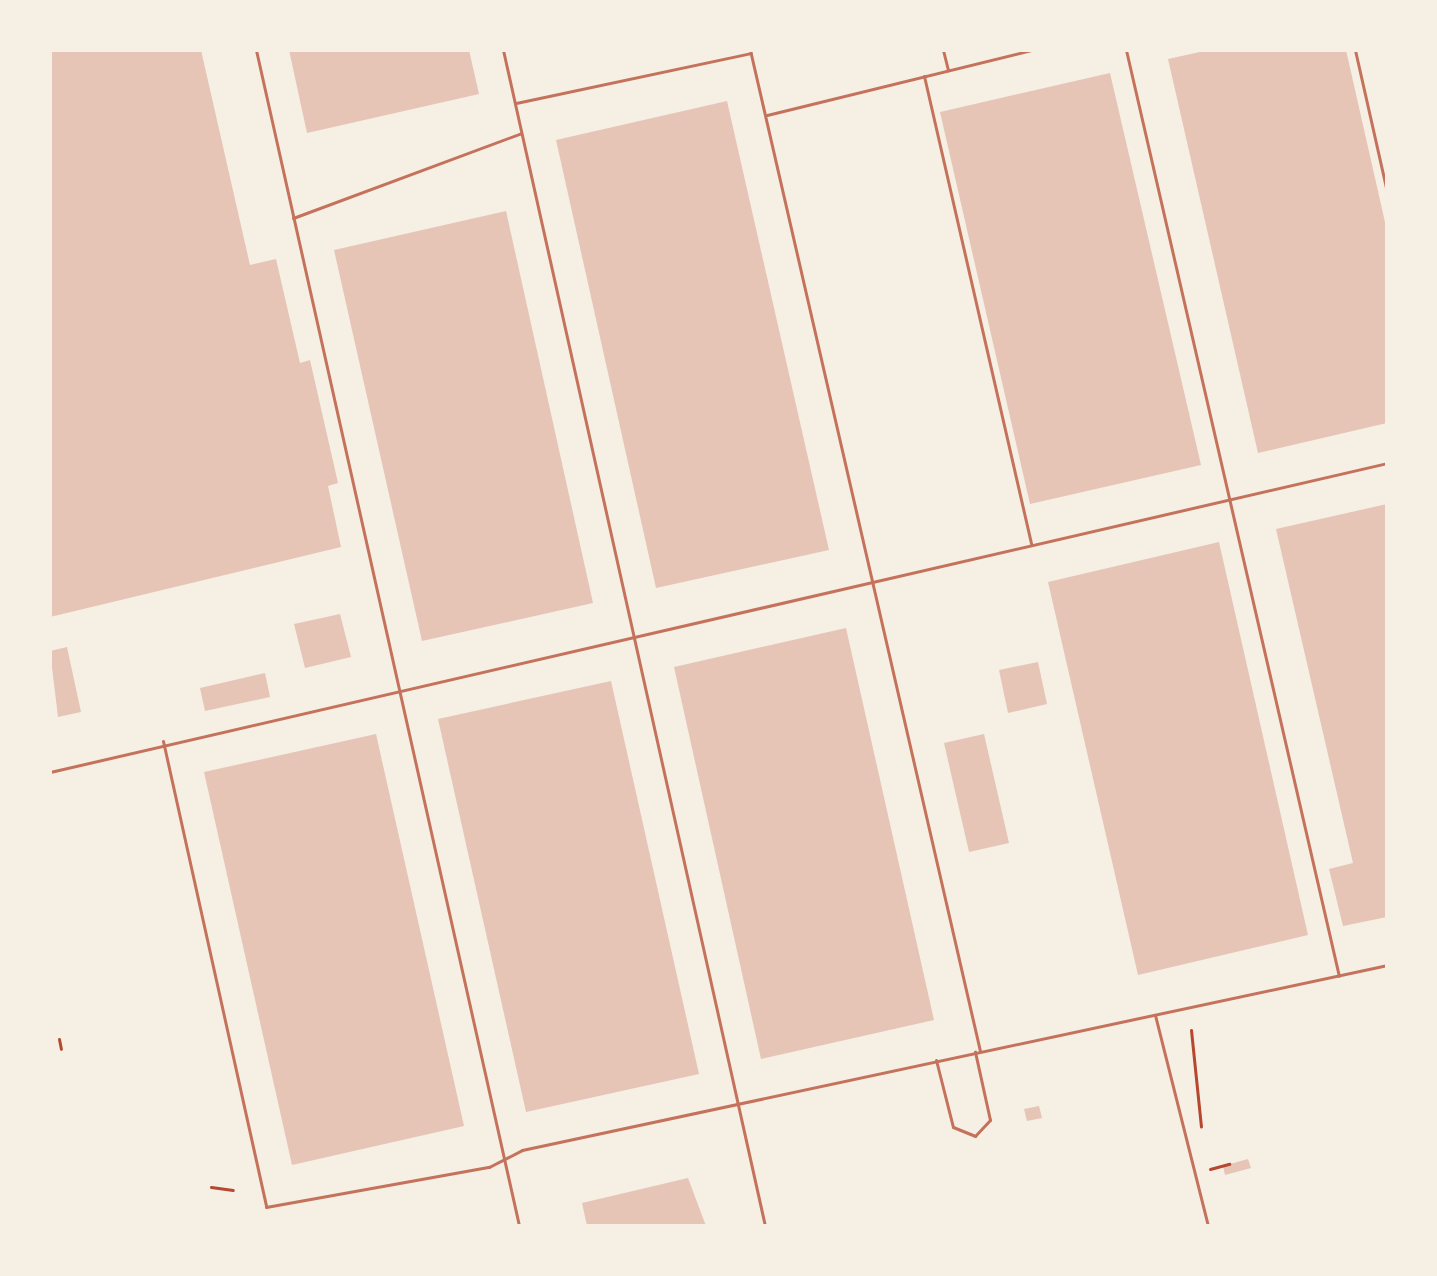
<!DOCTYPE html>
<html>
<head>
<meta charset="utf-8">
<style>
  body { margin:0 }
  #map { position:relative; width:1437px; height:1276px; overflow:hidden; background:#f6efe4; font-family:Karla,sans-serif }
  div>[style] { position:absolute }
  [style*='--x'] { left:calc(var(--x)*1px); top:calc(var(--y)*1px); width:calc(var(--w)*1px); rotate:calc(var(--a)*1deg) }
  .building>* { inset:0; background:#e6c5b7 }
  .path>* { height:3px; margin:-1.5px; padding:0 1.5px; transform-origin:1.5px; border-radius:1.5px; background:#b5482f }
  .service>* { height:3px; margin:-1.5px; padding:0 1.5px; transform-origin:1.5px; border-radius:1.5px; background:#c5725c }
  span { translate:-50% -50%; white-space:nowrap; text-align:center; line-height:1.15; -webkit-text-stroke:7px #f6efe4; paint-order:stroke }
  .frame { position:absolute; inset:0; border:52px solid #f6efe4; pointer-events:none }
</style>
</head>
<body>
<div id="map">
  <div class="building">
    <i style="clip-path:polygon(50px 50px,201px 50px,250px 265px,276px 259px,300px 363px,310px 360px,338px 483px,328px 486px,341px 547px,50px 617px)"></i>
    <i style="clip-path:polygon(289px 50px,469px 50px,479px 94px,307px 133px)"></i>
    <i style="clip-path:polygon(1209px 50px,1346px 50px,1387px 231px,1387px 423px,1258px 453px,1168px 59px)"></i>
    <i style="clip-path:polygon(1110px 73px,1201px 465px,1030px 504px,940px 112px)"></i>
    <i style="clip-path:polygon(727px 101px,829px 550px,656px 588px,556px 140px)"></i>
    <i style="clip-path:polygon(506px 211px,593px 603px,422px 641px,334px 250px)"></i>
    <i style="clip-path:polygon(1387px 504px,1387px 917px,1343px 926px,1329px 869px,1353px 863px,1276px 529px)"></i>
    <i style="clip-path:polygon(1219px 542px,1308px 935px,1138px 975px,1048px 582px)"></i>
    <i style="clip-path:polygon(340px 614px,351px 657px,305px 668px,294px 624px)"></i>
    <i style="clip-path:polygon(846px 628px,934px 1020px,761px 1059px,674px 667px)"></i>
    <i style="clip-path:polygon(67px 647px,81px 712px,58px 717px,50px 651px)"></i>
    <i style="clip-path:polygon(1038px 662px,1047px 704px,1008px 713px,999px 670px)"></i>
    <i style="clip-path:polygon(265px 673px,270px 697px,205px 711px,200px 688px)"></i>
    <i style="clip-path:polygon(611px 681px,699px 1074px,526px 1112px,438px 719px)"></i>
    <i style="clip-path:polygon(376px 734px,464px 1126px,292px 1165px,204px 772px)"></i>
    <i style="clip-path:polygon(984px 734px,1009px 843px,969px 852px,944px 743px)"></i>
    <i style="clip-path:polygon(1039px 1106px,1042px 1118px,1027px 1121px,1024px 1109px)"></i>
    <i style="clip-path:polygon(1248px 1159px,1251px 1168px,1225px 1175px,1223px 1166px)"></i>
    <i style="clip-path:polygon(688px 1178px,706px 1226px,587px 1226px,582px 1203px)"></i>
  </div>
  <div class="path">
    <i style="--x:1191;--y:1030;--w:97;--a:84.1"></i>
    <i style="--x:59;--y:1039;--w:10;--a:79"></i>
    <i style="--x:1210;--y:1169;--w:20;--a:-15"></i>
    <i style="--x:211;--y:1187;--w:22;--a:8"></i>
  </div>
  <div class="service">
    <i style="--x:256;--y:50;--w:1205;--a:77.39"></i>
    <i style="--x:503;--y:50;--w:1205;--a:77.44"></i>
    <i style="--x:750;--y:50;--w:1027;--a:77.06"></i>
    <i style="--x:943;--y:50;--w:21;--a:76"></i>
    <i style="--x:1126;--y:50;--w:950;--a:77.05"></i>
    <i style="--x:1355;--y:50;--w:146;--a:77.3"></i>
    <i style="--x:924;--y:76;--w:480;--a:77.1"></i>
    <i style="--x:516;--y:103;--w:240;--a:-12"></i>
    <i style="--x:767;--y:115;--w:273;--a:-13.8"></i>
    <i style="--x:293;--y:218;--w:243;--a:-20.4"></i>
    <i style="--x:163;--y:741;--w:477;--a:77.5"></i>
    <i style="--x:266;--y:1207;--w:227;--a:-10.2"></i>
    <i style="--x:489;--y:1167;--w:37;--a:-27"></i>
    <i style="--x:522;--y:1150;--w:885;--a:-12.07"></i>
    <i style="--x:50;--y:772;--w:1372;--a:-13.01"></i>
    <i style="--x:1155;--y:1015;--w:218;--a:75.9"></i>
    <i style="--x:936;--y:1060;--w:69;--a:75.8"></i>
    <i style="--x:953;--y:1127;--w:24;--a:22"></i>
    <i style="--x:975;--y:1136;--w:22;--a:-47"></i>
    <i style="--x:990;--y:1120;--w:70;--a:-102.4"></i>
  </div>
  <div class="frame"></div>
</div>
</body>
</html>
